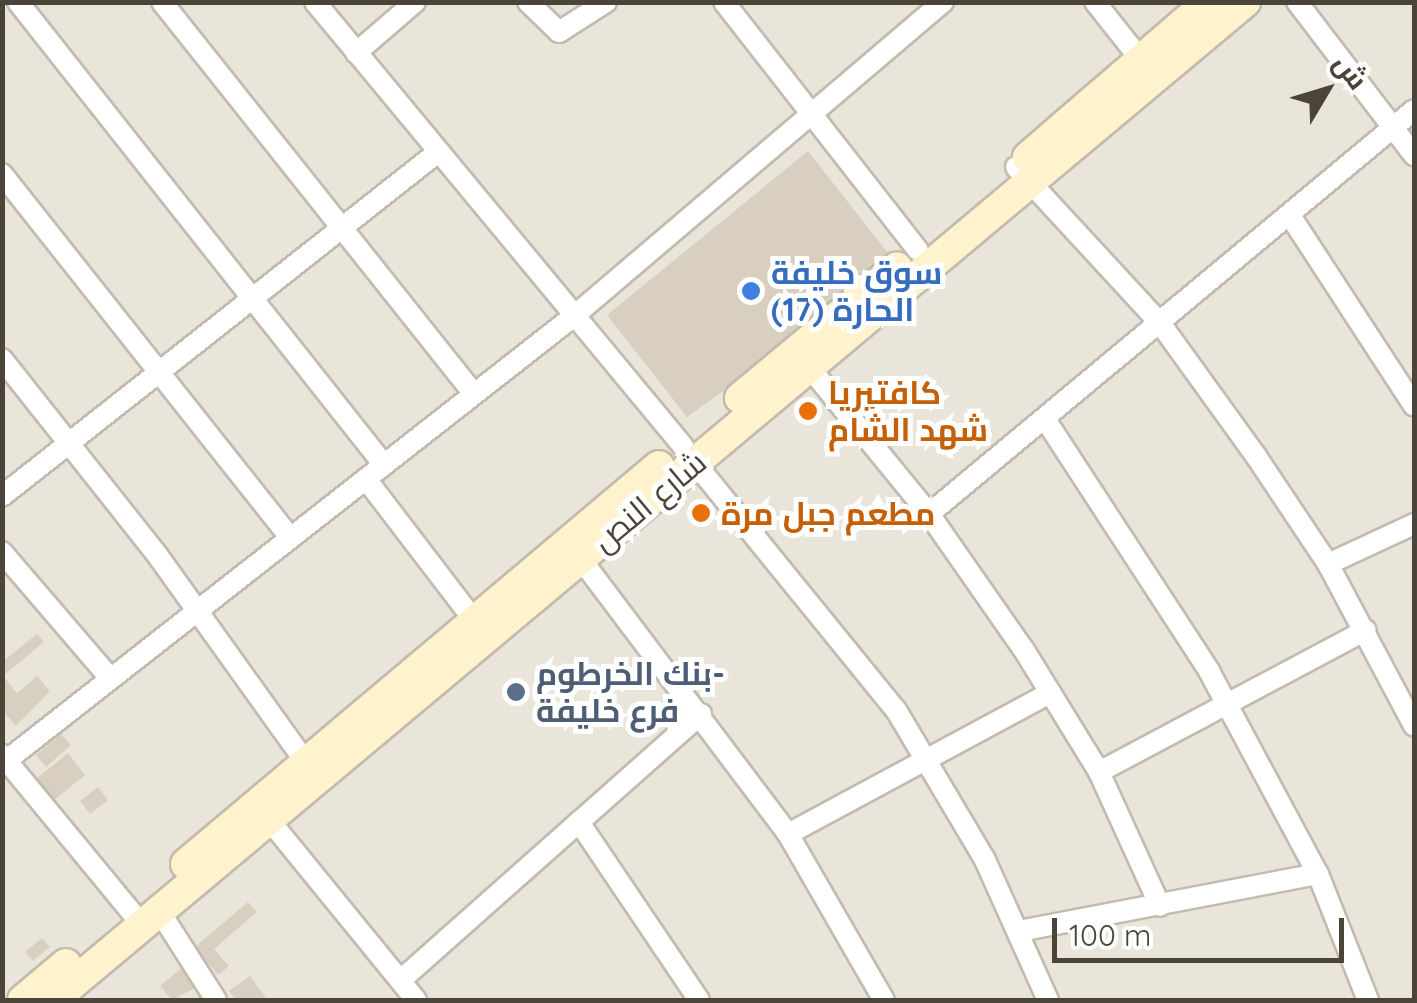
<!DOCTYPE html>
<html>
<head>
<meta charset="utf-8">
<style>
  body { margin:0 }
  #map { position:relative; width:1417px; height:1003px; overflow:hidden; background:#f6f3ec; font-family:Quicksand,Cairo,sans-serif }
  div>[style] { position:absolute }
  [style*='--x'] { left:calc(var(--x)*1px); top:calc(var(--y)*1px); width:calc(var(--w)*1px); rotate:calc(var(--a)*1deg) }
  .residential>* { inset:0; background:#eae5da }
  .building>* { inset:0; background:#d8cfc1 }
  .roads { filter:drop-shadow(2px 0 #c2bbae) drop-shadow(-2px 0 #c2bbae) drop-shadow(0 2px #c2bbae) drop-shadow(0 -2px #c2bbae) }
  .street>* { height:20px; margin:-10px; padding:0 10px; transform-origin:10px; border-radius:10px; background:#fff }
  .secondary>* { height:30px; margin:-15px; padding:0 15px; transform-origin:15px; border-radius:15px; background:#fff3cd }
  .dots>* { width:28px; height:28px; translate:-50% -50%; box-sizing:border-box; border:5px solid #fff; border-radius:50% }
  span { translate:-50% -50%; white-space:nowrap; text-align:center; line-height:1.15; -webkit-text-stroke:10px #fff; paint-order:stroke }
  .shop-label { font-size:32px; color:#366cbe; font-weight:700 }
  .left { translate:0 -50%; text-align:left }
  .food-label { font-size:32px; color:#c56008; font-weight:700 }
  .street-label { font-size:32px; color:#4b4439 }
  .service-label { font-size:32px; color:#4e5e75; font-weight:700 }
  .frame { position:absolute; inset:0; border:5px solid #4b4439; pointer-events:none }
  .north { position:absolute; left:1277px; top:40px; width:100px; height:100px; -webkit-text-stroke:8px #fff; paint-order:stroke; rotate:52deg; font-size:28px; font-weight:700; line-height:40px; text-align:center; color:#4b4439 }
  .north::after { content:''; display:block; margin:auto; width:35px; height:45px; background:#4b4439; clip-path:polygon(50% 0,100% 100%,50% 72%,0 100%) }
  .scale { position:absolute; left:1052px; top:918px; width:292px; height:45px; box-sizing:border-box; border:5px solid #4b4439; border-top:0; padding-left:12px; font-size:30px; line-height:35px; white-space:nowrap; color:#4b4439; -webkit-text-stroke:8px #fff; paint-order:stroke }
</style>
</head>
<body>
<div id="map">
  <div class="residential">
    <i style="clip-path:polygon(2px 3px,1414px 3px,1414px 1000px,3px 1000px)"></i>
  </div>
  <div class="building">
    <i style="clip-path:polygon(808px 151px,898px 266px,687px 417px,607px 315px)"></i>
    <i style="clip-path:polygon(37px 634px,44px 642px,3px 676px,17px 693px,37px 676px,50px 691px,16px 726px,2px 710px,2px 662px)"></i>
    <i style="clip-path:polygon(61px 734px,71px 745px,46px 767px,36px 755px)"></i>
    <i style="clip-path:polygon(68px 753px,85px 775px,53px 801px,36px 779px)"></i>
    <i style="clip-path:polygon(98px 787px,108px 800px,90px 814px,80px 801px)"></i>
    <i style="clip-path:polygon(248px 902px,257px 912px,214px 949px,229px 966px,218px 975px,195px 947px)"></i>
    <i style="clip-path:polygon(42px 938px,50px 947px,33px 961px,25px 952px)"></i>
    <i style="clip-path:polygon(183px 967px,199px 986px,172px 1000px,160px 986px)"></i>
    <i style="clip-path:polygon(250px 976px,266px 998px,236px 1000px,229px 991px)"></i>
  </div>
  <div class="roads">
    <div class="street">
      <i style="--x:18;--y:2;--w:590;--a:51.67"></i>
      <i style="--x:162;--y:2;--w:501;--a:51.48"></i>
      <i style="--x:315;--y:2;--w:577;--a:50.35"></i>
      <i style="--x:528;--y:2;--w:43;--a:44.1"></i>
      <i style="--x:559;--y:32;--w:56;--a:-32.6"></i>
      <i style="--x:724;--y:2;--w:315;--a:52"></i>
      <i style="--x:1095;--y:2;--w:74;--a:51.6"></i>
      <i style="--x:1297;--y:2;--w:193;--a:52.6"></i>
      <i style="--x:356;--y:53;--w:78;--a:-40.8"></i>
      <i style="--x:1016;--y:167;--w:212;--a:47.3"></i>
      <i style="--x:1160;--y:323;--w:164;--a:54.2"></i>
      <i style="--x:1256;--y:456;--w:130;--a:56.3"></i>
      <i style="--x:1328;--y:564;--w:183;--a:62"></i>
      <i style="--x:2;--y:174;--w:464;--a:51.6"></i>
      <i style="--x:1291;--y:217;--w:225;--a:56.9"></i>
      <i style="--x:2;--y:359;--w:251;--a:51.6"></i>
      <i style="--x:158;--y:556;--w:252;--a:54.4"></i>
      <i style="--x:810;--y:368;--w:188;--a:50.8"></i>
      <i style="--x:929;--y:514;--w:166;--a:55.1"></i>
      <i style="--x:1024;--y:650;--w:143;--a:58.4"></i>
      <i style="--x:1099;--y:772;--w:147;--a:65.5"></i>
      <i style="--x:1045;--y:419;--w:301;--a:56.9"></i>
      <i style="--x:1209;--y:671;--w:230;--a:61.8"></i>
      <i style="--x:1318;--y:874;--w:136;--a:68.4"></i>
      <i style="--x:695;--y:463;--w:318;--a:50.9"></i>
      <i style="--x:896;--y:710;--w:174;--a:59.3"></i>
      <i style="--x:985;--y:860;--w:154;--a:65.8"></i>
      <i style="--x:366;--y:479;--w:176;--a:52.6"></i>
      <i style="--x:2;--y:496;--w:555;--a:-38.27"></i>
      <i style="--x:929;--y:514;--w:631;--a:-39.79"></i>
      <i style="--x:2;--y:552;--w:165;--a:49.4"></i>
      <i style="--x:580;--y:558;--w:346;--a:53"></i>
      <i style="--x:788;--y:834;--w:192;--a:60"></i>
      <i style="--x:1328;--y:564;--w:95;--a:-24.9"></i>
      <i style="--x:2;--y:755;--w:222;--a:50.5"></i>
      <i style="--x:2;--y:764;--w:727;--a:-38.07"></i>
      <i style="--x:574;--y:316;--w:485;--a:-40.4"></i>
      <i style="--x:1099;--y:772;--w:302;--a:-28"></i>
      <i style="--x:270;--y:821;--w:231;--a:50.8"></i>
      <i style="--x:788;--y:834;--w:298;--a:-28.3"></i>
      <i style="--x:160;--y:912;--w:104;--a:57.5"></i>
      <i style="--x:1019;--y:931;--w:304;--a:-10.8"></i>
      <i style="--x:402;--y:979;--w:237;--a:-41.6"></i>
      <i style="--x:699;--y:1000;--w:215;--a:-124"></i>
      <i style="--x:579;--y:822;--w:163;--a:-41.5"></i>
    </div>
    <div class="secondary">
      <i style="--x:1028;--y:157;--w:238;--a:-40.7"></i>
      <i style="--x:740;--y:398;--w:204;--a:-39.8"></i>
      <i style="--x:186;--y:864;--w:618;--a:-40.08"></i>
      <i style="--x:23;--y:1000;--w:56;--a:-39.9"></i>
      <i style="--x:53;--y:1000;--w:1555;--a:-39.94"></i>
    </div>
  </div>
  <div class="dots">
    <i style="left:751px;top:291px;background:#3f7fe0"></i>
    <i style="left:808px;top:411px;background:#e8710a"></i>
    <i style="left:701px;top:513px;background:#e8710a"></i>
    <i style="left:516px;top:692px;background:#5c6f8a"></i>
  </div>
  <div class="shop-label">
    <span class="left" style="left:771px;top:291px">سوق خليفة<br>الحارة (17)</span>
  </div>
  <div class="food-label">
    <span class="left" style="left:828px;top:411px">كافتيريا<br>شهد الشام</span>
    <span class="left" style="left:721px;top:513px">مطعم جبل مرة</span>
  </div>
  <div class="street-label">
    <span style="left:649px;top:501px;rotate:-40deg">شارع النص</span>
  </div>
  <div class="service-label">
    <span class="left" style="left:536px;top:692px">بنك الخرطوم-<br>فرع خليفة</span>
  </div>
  <div class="frame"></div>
  <div class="north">ش</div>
  <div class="scale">100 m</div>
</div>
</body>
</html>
